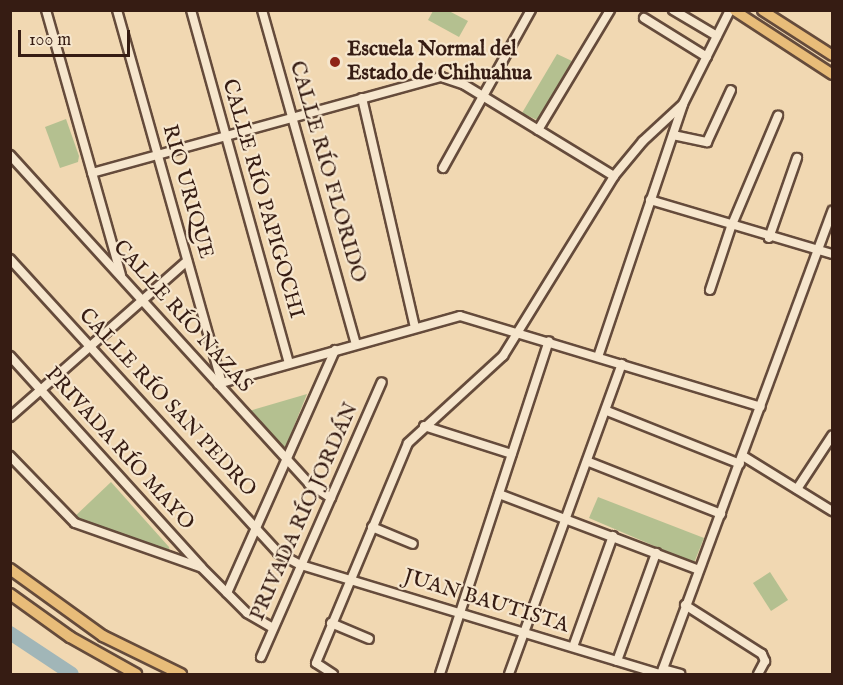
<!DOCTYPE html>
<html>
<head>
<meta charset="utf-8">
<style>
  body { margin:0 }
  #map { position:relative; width:843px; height:685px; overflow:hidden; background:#f1d8b2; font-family:"IM FELL English",serif }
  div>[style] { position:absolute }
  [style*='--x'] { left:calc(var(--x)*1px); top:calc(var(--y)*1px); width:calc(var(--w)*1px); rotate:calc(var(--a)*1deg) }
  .green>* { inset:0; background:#b4c090 }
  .river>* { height:14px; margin:-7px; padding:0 7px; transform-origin:7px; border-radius:7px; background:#a1b6b8 }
  .roads { filter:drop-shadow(2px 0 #654b3b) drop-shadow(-2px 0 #654b3b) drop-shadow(0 2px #654b3b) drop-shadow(0 -2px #654b3b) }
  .minor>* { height:8px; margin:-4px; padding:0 4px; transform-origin:4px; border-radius:4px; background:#f6e6cd }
  .major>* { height:9px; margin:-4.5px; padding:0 4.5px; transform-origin:4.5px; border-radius:4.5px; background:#e8bc79 }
  .highway>* { height:10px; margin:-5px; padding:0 5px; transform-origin:5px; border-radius:5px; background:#e8bc79 }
  .dots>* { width:16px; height:16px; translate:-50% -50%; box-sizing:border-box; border:3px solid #f6e6cd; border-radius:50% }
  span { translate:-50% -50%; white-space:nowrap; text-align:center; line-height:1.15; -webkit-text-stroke:4.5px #f6e6cd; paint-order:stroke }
  .poi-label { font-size:21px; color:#361c13; font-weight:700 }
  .left { translate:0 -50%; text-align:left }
  .street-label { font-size:21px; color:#361c13 }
  .frame { position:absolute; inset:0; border:12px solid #361c13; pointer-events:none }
  .scale { position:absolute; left:18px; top:30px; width:112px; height:27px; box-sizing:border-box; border:3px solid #361c13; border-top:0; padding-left:8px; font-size:18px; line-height:21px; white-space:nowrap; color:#361c13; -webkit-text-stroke:4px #f6e6cd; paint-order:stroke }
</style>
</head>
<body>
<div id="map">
  <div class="green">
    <i style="clip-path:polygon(449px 11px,468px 21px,459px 37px,428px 20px,433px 11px)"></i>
    <i style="clip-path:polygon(557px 54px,572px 61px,537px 120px,522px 113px)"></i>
    <i style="clip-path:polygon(66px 119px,79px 156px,78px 162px,60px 168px,45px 127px)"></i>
    <i style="clip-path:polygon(307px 394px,284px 451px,249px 411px)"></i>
    <i style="clip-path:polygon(111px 482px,169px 547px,170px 553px,71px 520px)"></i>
    <i style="clip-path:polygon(598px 497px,704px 538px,694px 563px,589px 518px)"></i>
    <i style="clip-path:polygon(770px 572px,788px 600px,771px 611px,753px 583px)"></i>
  </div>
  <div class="river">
    <i style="--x:10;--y:633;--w:74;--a:33.5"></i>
  </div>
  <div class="roads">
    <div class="minor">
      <i style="--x:46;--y:10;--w:275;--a:74.2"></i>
      <i style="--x:117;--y:10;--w:387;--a:74.3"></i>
      <i style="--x:191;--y:10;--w:366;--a:74.5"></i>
      <i style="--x:262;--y:10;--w:347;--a:74.3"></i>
      <i style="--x:673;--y:10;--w:51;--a:30.6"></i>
      <i style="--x:644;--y:18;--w:74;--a:31.8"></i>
      <i style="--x:362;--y:98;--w:235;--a:77"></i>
      <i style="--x:538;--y:130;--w:140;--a:-59"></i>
      <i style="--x:673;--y:135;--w:35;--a:12"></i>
      <i style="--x:707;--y:142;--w:57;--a:-65.2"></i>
      <i style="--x:10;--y:155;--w:445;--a:47.7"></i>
      <i style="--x:309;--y:484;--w:26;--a:32"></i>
      <i style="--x:443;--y:168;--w:181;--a:-60.9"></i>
      <i style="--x:92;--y:173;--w:362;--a:-15.4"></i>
      <i style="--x:441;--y:77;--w:23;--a:18"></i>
      <i style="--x:463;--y:84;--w:177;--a:31.4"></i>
      <i style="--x:650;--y:200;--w:190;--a:16.5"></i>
      <i style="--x:769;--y:238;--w:85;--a:-70.7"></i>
      <i style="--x:10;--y:259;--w:398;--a:47.6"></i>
      <i style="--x:278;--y:553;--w:26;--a:28"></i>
      <i style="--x:301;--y:565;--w:375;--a:16.9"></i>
      <i style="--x:710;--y:290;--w:66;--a:-71.6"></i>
      <i style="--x:731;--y:227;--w:121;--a:-67.1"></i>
      <i style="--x:10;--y:356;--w:285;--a:47.8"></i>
      <i style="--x:201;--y:567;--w:65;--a:45"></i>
      <i style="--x:247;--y:613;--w:30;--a:30"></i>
      <i style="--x:598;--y:357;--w:267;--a:-71.4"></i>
      <i style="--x:683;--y:104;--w:105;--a:-63.4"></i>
      <i style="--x:218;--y:384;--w:251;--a:-15.7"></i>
      <i style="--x:460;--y:316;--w:314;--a:16.8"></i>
      <i style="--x:607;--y:411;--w:143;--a:21.7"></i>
      <i style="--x:10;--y:417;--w:236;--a:-41.4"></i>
      <i style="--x:424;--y:426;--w:92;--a:17.7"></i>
      <i style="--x:10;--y:456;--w:93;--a:45.9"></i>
      <i style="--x:75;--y:523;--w:133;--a:19.4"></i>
      <i style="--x:743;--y:456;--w:105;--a:31.7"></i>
      <i style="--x:589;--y:462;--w:142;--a:21.5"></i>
      <i style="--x:797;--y:489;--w:64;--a:-56.6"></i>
      <i style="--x:499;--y:494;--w:214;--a:20.8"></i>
      <i style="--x:372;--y:527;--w:44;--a:22.5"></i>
      <i style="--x:227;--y:593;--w:266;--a:-66"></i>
      <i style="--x:685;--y:605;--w:91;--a:32.5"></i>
      <i style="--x:762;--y:654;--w:8;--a:67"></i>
      <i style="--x:765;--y:661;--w:15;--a:118"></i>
      <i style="--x:331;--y:623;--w:41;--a:22.8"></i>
      <i style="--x:573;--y:647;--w:118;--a:-70.2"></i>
      <i style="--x:261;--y:657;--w:300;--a:-66.3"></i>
      <i style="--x:617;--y:661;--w:115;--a:-70.1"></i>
      <i style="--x:663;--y:669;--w:18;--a:16"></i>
      <i style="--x:333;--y:674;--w:20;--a:-147"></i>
      <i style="--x:316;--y:663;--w:238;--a:-67.3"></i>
      <i style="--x:408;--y:443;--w:129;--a:-42.5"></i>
      <i style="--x:503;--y:356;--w:211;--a:-58.3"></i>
      <i style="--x:614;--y:176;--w:45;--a:-50.4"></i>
      <i style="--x:643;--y:141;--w:54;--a:-42.8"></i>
      <i style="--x:440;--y:674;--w:350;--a:-71.9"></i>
      <i style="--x:509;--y:674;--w:330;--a:-70"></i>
      <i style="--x:661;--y:674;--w:494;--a:-69.7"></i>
    </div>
    <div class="major">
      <i style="--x:734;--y:10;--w:117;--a:33.1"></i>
      <i style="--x:762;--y:10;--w:83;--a:32.7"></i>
    </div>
    <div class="highway">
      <i style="--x:10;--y:569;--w:115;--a:35.8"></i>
      <i style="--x:103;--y:636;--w:87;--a:26"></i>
      <i style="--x:10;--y:594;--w:74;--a:35.6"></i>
      <i style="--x:70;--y:637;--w:76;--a:29.3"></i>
    </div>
  </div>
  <div class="dots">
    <i style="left:335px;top:62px;background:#8f2418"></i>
  </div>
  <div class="poi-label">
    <span class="left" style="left:347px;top:62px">Escuela Normal del<br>Estado de Chihuahua</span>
  </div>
  <div class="street-label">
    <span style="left:327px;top:172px;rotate:74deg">CALLE RÍO FLORIDO</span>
    <span style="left:187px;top:192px;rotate:74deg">RIO URIQUE</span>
    <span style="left:262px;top:199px;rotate:74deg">CALLE RÍO PAPIGOCHI</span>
    <span style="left:182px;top:317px;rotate:48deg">CALLE RÍO NAZAS</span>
    <span style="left:167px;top:403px;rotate:47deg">CALLE RÍO SAN PEDRO</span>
    <span style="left:119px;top:449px;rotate:48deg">PRIVADA RÍO MAYO</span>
    <span style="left:305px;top:512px;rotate:-66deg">PRIVADA RÍO JORDÁN</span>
    <span style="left:486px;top:602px;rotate:17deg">JUAN BAUTISTA</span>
  </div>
  <div class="frame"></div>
  <div class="scale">100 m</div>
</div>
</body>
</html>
